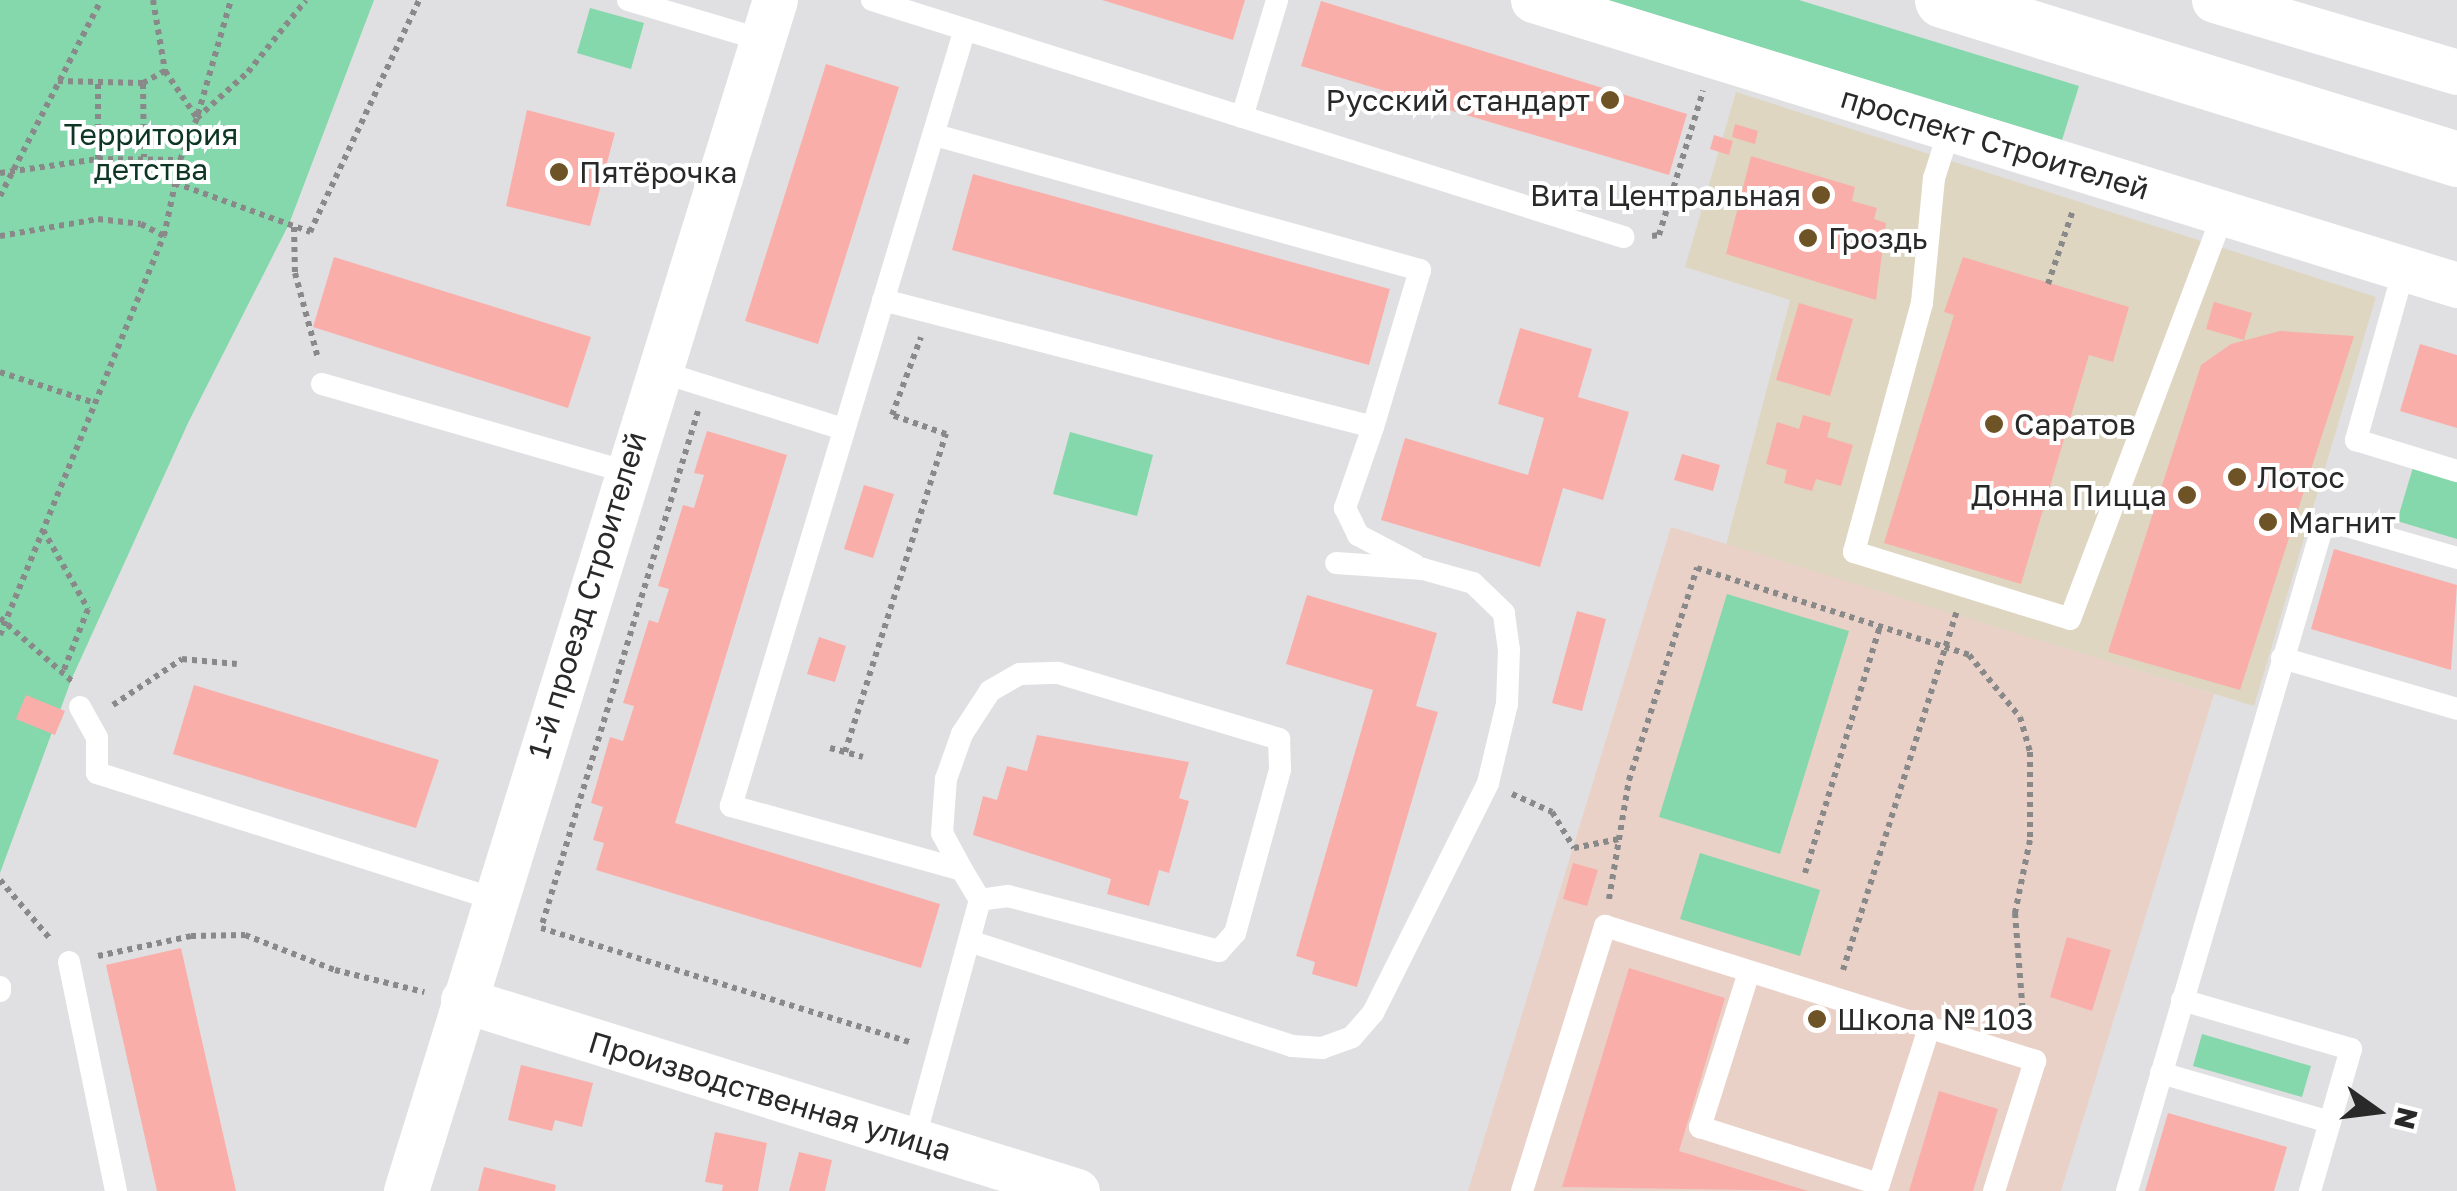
<!DOCTYPE html>
<html>
<head>
<meta charset="utf-8">
<style>
  body { margin:0 }
  #map { position:relative; width:2457px; height:1191px; overflow:hidden; background:#e0e0e2; font-family:"Golos Text",sans-serif }
  div>[style] { position:absolute }
  [style*='--x'] { left:calc(var(--x)*1px); top:calc(var(--y)*1px); width:calc(var(--w)*1px); rotate:calc(var(--a)*1deg) }
  .commercial>* { inset:0; background:#ded6c1 }
  .education>* { inset:0; background:#e9d1c8 }
  .green>* { inset:0; background:#85d7ac }
  .building>* { inset:0; background:#faaea9 }
  .path>* { height:6px; margin-top:-3px; transform-origin:0; background:repeating-linear-gradient(90deg,#89898a 0 5px,transparent 0 10px) }
  .lane>* { height:22px; margin:-11px; padding:0 11px; transform-origin:11px; border-radius:11px; background:#fff }
  .street>* { height:45px; margin:-22.5px; padding:0 22.5px; transform-origin:22.5px; border-radius:22.5px; background:#fff }
  .primary>* { height:55px; margin:-27.5px; padding:0 27.5px; transform-origin:27.5px; border-radius:27.5px; background:#fff }
  .dots>* { width:28px; height:28px; translate:-50% -50%; box-sizing:border-box; border:5px solid #fff; border-radius:50% }
  span { translate:-50% -50%; white-space:nowrap; text-align:center; line-height:1.15; -webkit-text-stroke:8px #fff; paint-order:stroke }
  .poi-label { font-size:30px; color:#292929 }
  .right { translate:-100% -50%; text-align:right }
  .left { translate:0 -50%; text-align:left }
  .park-label { font-size:30px; color:#0d3724 }
  .street-label { font-size:30px; color:#292929 }
  .north { position:absolute; left:2327px; top:1061px; width:100px; height:100px; -webkit-text-stroke:8px #fff; paint-order:stroke; rotate:104deg; font-size:28px; font-weight:700; line-height:40px; text-align:center; color:#292929 }
  .north::after { content:''; display:block; margin:auto; width:35px; height:45px; background:#292929; clip-path:polygon(50% 0,100% 100%,50% 72%,0 100%) }
</style>
</head>
<body>
<div id="map">
  <div class="commercial">
    <i style="clip-path:polygon(1736px 92px,2376px 297px,2254px 706px,1726px 545px,1790px 300px,1685px 267px)"></i>
  </div>
  <div class="education">
    <i style="clip-path:polygon(1671px 527px,2214px 694px,2061px 1191px,1468px 1191px)"></i>
  </div>
  <div class="green">
    <i style="clip-path:polygon(0 0,374px 0,289px 224px,188px 423px,72px 678px,0 873px)"></i>
    <i style="clip-path:polygon(1608px 0,1799px 0,2079px 86px,2062px 140px)"></i>
    <i style="clip-path:polygon(590px 8px,644px 23px,631px 69px,577px 53px)"></i>
    <i style="clip-path:polygon(1070px 432px,1153px 455px,1137px 516px,1053px 494px)"></i>
    <i style="clip-path:polygon(2414px 464px,2457px 477px,2457px 539px,2397px 521px)"></i>
    <i style="clip-path:polygon(1727px 594px,1849px 631px,1780px 854px,1659px 817px)"></i>
    <i style="clip-path:polygon(1700px 853px,1820px 890px,1800px 956px,1680px 919px)"></i>
    <i style="clip-path:polygon(2202px 1034px,2311px 1066px,2302px 1097px,2193px 1066px)"></i>
  </div>
  <div class="building">
    <i style="clip-path:polygon(1102px 0,1245px 0,1233px 40px)"></i>
    <i style="clip-path:polygon(1321px 1px,1687px 114px,1669px 175px,1301px 66px)"></i>
    <i style="clip-path:polygon(826px 64px,899px 87px,818px 344px,745px 321px)"></i>
    <i style="clip-path:polygon(527px 110px,615px 133px,590px 226px,506px 206px)"></i>
    <i style="clip-path:polygon(1735px 124px,1758px 131px,1755px 144px,1732px 137px)"></i>
    <i style="clip-path:polygon(1714px 135px,1733px 141px,1729px 155px,1710px 149px)"></i>
    <i style="clip-path:polygon(1751px 156px,1855px 187px,1852px 201px,1877px 208px,1874px 219px,1886px 223px,1876px 300px,1726px 254px)"></i>
    <i style="clip-path:polygon(973px 174px,1390px 289px,1369px 365px,952px 250px)"></i>
    <i style="clip-path:polygon(334px 257px,591px 337px,568px 408px,313px 327px)"></i>
    <i style="clip-path:polygon(1963px 257px,2129px 307px,2113px 362px,2089px 355px,2021px 584px,1884px 543px,1954px 315px,1944px 312px)"></i>
    <i style="clip-path:polygon(2214px 302px,2252px 313px,2244px 340px,2206px 329px)"></i>
    <i style="clip-path:polygon(1799px 303px,1853px 319px,1830px 396px,1776px 380px)"></i>
    <i style="clip-path:polygon(1520px 328px,1592px 349px,1578px 397px,1629px 412px,1603px 500px,1563px 488px,1540px 567px,1381px 520px,1405px 438px,1528px 475px,1544px 418px,1498px 404px)"></i>
    <i style="clip-path:polygon(2280px 331px,2354px 336px,2240px 690px,2108px 652px,2201px 365px,2231px 344px)"></i>
    <i style="clip-path:polygon(2420px 344px,2457px 355px,2457px 428px,2400px 411px)"></i>
    <i style="clip-path:polygon(1803px 415px,1831px 423px,1827px 437px,1853px 445px,1841px 486px,1816px 479px,1812px 491px,1784px 483px,1787px 470px,1766px 464px,1777px 422px,1799px 429px)"></i>
    <i style="clip-path:polygon(707px 431px,787px 455px,675px 823px,940px 904px,921px 968px,596px 870px,604px 843px,593px 840px,603px 807px,591px 803px,610px 737px,623px 741px,634px 706px,623px 703px,649px 620px,658px 623px,669px 589px,658px 586px,683px 505px,694px 508px,704px 475px,694px 473px)"></i>
    <i style="clip-path:polygon(1682px 454px,1720px 465px,1713px 491px,1674px 480px)"></i>
    <i style="clip-path:polygon(864px 485px,894px 494px,873px 558px,844px 549px)"></i>
    <i style="clip-path:polygon(2334px 549px,2457px 585px,2451px 670px,2311px 629px)"></i>
    <i style="clip-path:polygon(1307px 595px,1437px 633px,1416px 706px,1438px 712px,1357px 987px,1312px 974px,1315px 962px,1296px 956px,1373px 690px,1286px 664px)"></i>
    <i style="clip-path:polygon(1577px 611px,1606px 619px,1582px 711px,1552px 703px)"></i>
    <i style="clip-path:polygon(819px 637px,846px 646px,835px 682px,807px 674px)"></i>
    <i style="clip-path:polygon(194px 685px,439px 760px,416px 828px,173px 754px)"></i>
    <i style="clip-path:polygon(26px 695px,65px 711px,55px 735px,16px 719px)"></i>
    <i style="clip-path:polygon(1037px 735px,1189px 762px,1179px 798px,1189px 801px,1169px 873px,1159px 870px,1149px 906px,1107px 894px,1111px 879px,973px 835px,983px 796px,997px 800px,1007px 766px,1027px 771px)"></i>
    <i style="clip-path:polygon(1573px 863px,1598px 870px,1587px 906px,1563px 899px)"></i>
    <i style="clip-path:polygon(2067px 937px,2111px 950px,2092px 1011px,2050px 997px)"></i>
    <i style="clip-path:polygon(181px 948px,236px 1191px,157px 1191px,106px 965px)"></i>
    <i style="clip-path:polygon(1629px 968px,1725px 998px,1679px 1151px,1808px 1191px,1562px 1187px)"></i>
    <i style="clip-path:polygon(521px 1065px,593px 1083px,582px 1127px,555px 1120px,552px 1131px,508px 1120px)"></i>
    <i style="clip-path:polygon(1939px 1091px,1998px 1109px,1973px 1191px,1909px 1191px)"></i>
    <i style="clip-path:polygon(2168px 1113px,2287px 1147px,2274px 1191px,2145px 1191px)"></i>
    <i style="clip-path:polygon(715px 1132px,767px 1143px,758px 1191px,722px 1191px,723px 1185px,705px 1182px)"></i>
    <i style="clip-path:polygon(799px 1152px,832px 1160px,825px 1191px,789px 1191px)"></i>
    <i style="clip-path:polygon(484px 1167px,556px 1185px,555px 1191px,478px 1191px)"></i>
  </div>
  <div class="path">
    <i style="--x:153;--y:0;--w:72;--a:80.4"></i>
    <i style="--x:165;--y:71;--w:57;--a:55.8"></i>
    <i style="--x:58;--y:81;--w:85;--a:1.3"></i>
    <i style="--x:143;--y:83;--w:25;--a:-29"></i>
    <i style="--x:143;--y:84;--w:73;--a:89.2"></i>
    <i style="--x:198;--y:114;--w:119;--a:-73.9"></i>
    <i style="--x:98;--y:159;--w:75;--a:-90"></i>
    <i style="--x:0;--y:173;--w:99;--a:-8.1"></i>
    <i style="--x:98;--y:159;--w:82;--a:0.7"></i>
    <i style="--x:175;--y:183;--w:144;--a:19.9"></i>
    <i style="--x:310;--y:232;--w:256;--a:-64.8"></i>
    <i style="--x:0;--y:196;--w:220;--a:-62.7"></i>
    <i style="--x:294;--y:227;--w:46;--a:88.8"></i>
    <i style="--x:295;--y:273;--w:88;--a:74.9"></i>
    <i style="--x:0;--y:236;--w:99;--a:-9.8"></i>
    <i style="--x:98;--y:219;--w:43;--a:6.6"></i>
    <i style="--x:141;--y:224;--w:26;--a:28"></i>
    <i style="--x:1652;--y:236;--w:7;--a:-8"></i>
    <i style="--x:1659;--y:235;--w:151;--a:-73"></i>
    <i style="--x:2048;--y:284;--w:78;--a:-71.3"></i>
    <i style="--x:0;--y:372;--w:100;--a:18.1"></i>
    <i style="--x:698;--y:411;--w:540;--a:106.89"></i>
    <i style="--x:541;--y:928;--w:386;--a:17.2"></i>
    <i style="--x:43;--y:530;--w:91;--a:60.3"></i>
    <i style="--x:88;--y:609;--w:68;--a:111.6"></i>
    <i style="--x:0;--y:618;--w:97;--a:41.2"></i>
    <i style="--x:0;--y:635;--w:431;--a:-67.7"></i>
    <i style="--x:164;--y:236;--w:78;--a:-78.1"></i>
    <i style="--x:180;--y:160;--w:45;--a:-68"></i>
    <i style="--x:197;--y:118;--w:69;--a:-42"></i>
    <i style="--x:248;--y:72;--w:92;--a:-51.1"></i>
    <i style="--x:113;--y:705;--w:83;--a:-33.7"></i>
    <i style="--x:182;--y:659;--w:55;--a:5.2"></i>
    <i style="--x:830;--y:748;--w:34;--a:15"></i>
    <i style="--x:845;--y:752;--w:334;--a:-72.4"></i>
    <i style="--x:946;--y:434;--w:57;--a:-160.6"></i>
    <i style="--x:892;--y:415;--w:83;--a:-69.6"></i>
    <i style="--x:1512;--y:794;--w:44;--a:24.2"></i>
    <i style="--x:1552;--y:812;--w:42;--a:58.6"></i>
    <i style="--x:1574;--y:848;--w:46;--a:-11.3"></i>
    <i style="--x:1805;--y:873;--w:258;--a:-73.1"></i>
    <i style="--x:0;--y:880;--w:79;--a:49.6"></i>
    <i style="--x:1609;--y:899;--w:121;--a:-80.5"></i>
    <i style="--x:1629;--y:780;--w:223;--a:-72.2"></i>
    <i style="--x:1697;--y:568;--w:286;--a:17.7"></i>
    <i style="--x:1969;--y:655;--w:80;--a:50.6"></i>
    <i style="--x:2020;--y:717;--w:36;--a:74"></i>
    <i style="--x:2030;--y:752;--w:88;--a:90"></i>
    <i style="--x:2030;--y:840;--w:75;--a:101.6"></i>
    <i style="--x:2015;--y:913;--w:114;--a:85.5"></i>
    <i style="--x:98;--y:956;--w:95;--a:-12.1"></i>
    <i style="--x:191;--y:936;--w:54;--a:-1.1"></i>
    <i style="--x:245;--y:935;--w:97;--a:21.3"></i>
    <i style="--x:335;--y:970;--w:92;--a:13.9"></i>
    <i style="--x:1843;--y:970;--w:377;--a:-72.4"></i>
  </div>
  <div class="lane">
    <i style="--x:628;--y:0;--w:140;--a:16.6"></i>
    <i style="--x:872;--y:0;--w:788;--a:17.51"></i>
    <i style="--x:1242;--y:117;--w:122;--a:-73.3"></i>
    <i style="--x:1950;--y:128;--w:52;--a:107.7"></i>
    <i style="--x:1934;--y:178;--w:126;--a:95.5"></i>
    <i style="--x:1922;--y:303;--w:258;--a:105.3"></i>
    <i style="--x:1854;--y:552;--w:226;--a:17.2"></i>
    <i style="--x:2070;--y:619;--w:433;--a:-69.3"></i>
    <i style="--x:2404;--y:269;--w:178;--a:105.7"></i>
    <i style="--x:2356;--y:440;--w:106;--a:17.1"></i>
    <i style="--x:883;--y:300;--w:506;--a:14.53"></i>
    <i style="--x:1373;--y:427;--w:164;--a:-73.3"></i>
    <i style="--x:1420;--y:270;--w:503;--a:-164.45"></i>
    <i style="--x:658;--y:371;--w:194;--a:17.4"></i>
    <i style="--x:322;--y:384;--w:316;--a:16.1"></i>
    <i style="--x:1373;--y:427;--w:86;--a:109.1"></i>
    <i style="--x:1345;--y:508;--w:30;--a:64"></i>
    <i style="--x:1358;--y:535;--w:64;--a:27.8"></i>
    <i style="--x:2282;--y:658;--w:182;--a:16.2"></i>
    <i style="--x:80;--y:707;--w:35;--a:61"></i>
    <i style="--x:97;--y:738;--w:35;--a:90"></i>
    <i style="--x:97;--y:773;--w:414;--a:17.6"></i>
    <i style="--x:962;--y:870;--w:42;--a:-118.4"></i>
    <i style="--x:942;--y:833;--w:54;--a:-85.8"></i>
    <i style="--x:946;--y:779;--w:48;--a:-70.4"></i>
    <i style="--x:962;--y:734;--w:51;--a:-56.9"></i>
    <i style="--x:990;--y:691;--w:34;--a:-30"></i>
    <i style="--x:1020;--y:674;--w:38;--a:-2"></i>
    <i style="--x:1058;--y:673;--w:231;--a:16.6"></i>
    <i style="--x:1279;--y:739;--w:31;--a:88"></i>
    <i style="--x:1280;--y:770;--w:169;--a:105.4"></i>
    <i style="--x:1235;--y:933;--w:24;--a:132"></i>
    <i style="--x:1219;--y:951;--w:218;--a:-165.4"></i>
    <i style="--x:1008;--y:896;--w:28;--a:172"></i>
    <i style="--x:969;--y:941;--w:340;--a:18"></i>
    <i style="--x:1292;--y:1046;--w:30;--a:4"></i>
    <i style="--x:1322;--y:1048;--w:32;--a:-20"></i>
    <i style="--x:1352;--y:1037;--w:32;--a:-49"></i>
    <i style="--x:1373;--y:1013;--w:257;--a:-63.4"></i>
    <i style="--x:1488;--y:783;--w:81;--a:-76.5"></i>
    <i style="--x:1507;--y:704;--w:54;--a:-87.9"></i>
    <i style="--x:1509;--y:650;--w:37;--a:-98"></i>
    <i style="--x:1504;--y:613;--w:43;--a:-135.9"></i>
    <i style="--x:1473;--y:583;--w:52;--a:-164.4"></i>
    <i style="--x:1423;--y:569;--w:87;--a:-176.1"></i>
    <i style="--x:69;--y:962;--w:234;--a:78.4"></i>
    <i style="--x:1749;--y:972;--w:163;--a:107.5"></i>
    <i style="--x:1700;--y:1127;--w:188;--a:17.7"></i>
    <i style="--x:1879;--y:1184;--w:164;--a:-72.2"></i>
    <i style="--x:0;--y:987;--w:4;--a:90"></i>
    <i style="--x:2182;--y:1000;--w:176;--a:16.2"></i>
    <i style="--x:2351;--y:1049;--w:148;--a:106.1"></i>
    <i style="--x:2161;--y:1073;--w:176;--a:16.2"></i>
    <i style="--x:914;--y:1141;--w:250;--a:-74.7"></i>
    <i style="--x:980;--y:900;--w:35;--a:-121"></i>
    <i style="--x:962;--y:870;--w:240;--a:-164.5"></i>
    <i style="--x:731;--y:806;--w:811;--a:-73.24"></i>
    <i style="--x:1522;--y:1191;--w:278;--a:-72.6"></i>
    <i style="--x:1605;--y:926;--w:451;--a:17.4"></i>
    <i style="--x:2035;--y:1061;--w:136;--a:107.5"></i>
    <i style="--x:2127;--y:1191;--w:691;--a:-73.61"></i>
    <i style="--x:2322;--y:528;--w:21;--a:-8"></i>
    <i style="--x:2343;--y:525;--w:119;--a:16.1"></i>
  </div>
  <div class="street">
    <i style="--x:1533;--y:0;--w:967;--a:17.14"></i>
    <i style="--x:2214;--y:0;--w:253;--a:16.5"></i>
    <i style="--x:463;--y:1000;--w:643;--a:17.28"></i>
    <i style="--x:406;--y:1191;--w:1247;--a:-72.79"></i>
  </div>
  <div class="primary">
    <i style="--x:1942;--y:0;--w:539;--a:17.16"></i>
  </div>
  <div class="dots">
    <i style="left:1610px;top:100px;background:#6d5325"></i>
    <i style="left:559px;top:172px;background:#6d5325"></i>
    <i style="left:1821px;top:195px;background:#6d5325"></i>
    <i style="left:1808px;top:238px;background:#6d5325"></i>
    <i style="left:1994px;top:424px;background:#6d5325"></i>
    <i style="left:2237px;top:477px;background:#6d5325"></i>
    <i style="left:2187px;top:495px;background:#6d5325"></i>
    <i style="left:2268px;top:522px;background:#6d5325"></i>
    <i style="left:1817px;top:1019px;background:#6d5325"></i>
  </div>
  <div class="poi-label">
    <span class="right" style="left:1590px;top:100px">Русский стандарт</span>
    <span class="left" style="left:579px;top:172px">Пятёрочка</span>
    <span class="right" style="left:1801px;top:195px">Вита Центральная</span>
    <span class="left" style="left:1828px;top:238px">Гроздь</span>
    <span class="left" style="left:2014px;top:424px">Саратов</span>
    <span class="left" style="left:2257px;top:477px">Лотос</span>
    <span class="right" style="left:2167px;top:495px">Донна Пицца</span>
    <span class="left" style="left:2288px;top:522px">Магнит</span>
    <span class="left" style="left:1837px;top:1019px">Школа № 103</span>
  </div>
  <div class="park-label">
    <span style="left:151px;top:151px">Территория<br>детства</span>
  </div>
  <div class="street-label">
    <span style="left:1995px;top:143px;rotate:17deg">проспект Строителей</span>
    <span style="left:587px;top:595px;rotate:-73deg">1-й проезд Строителей</span>
    <span style="left:770px;top:1096px;rotate:17deg">Производственная улица</span>
  </div>
  <div class="north">N</div>
</div>
</body>
</html>
